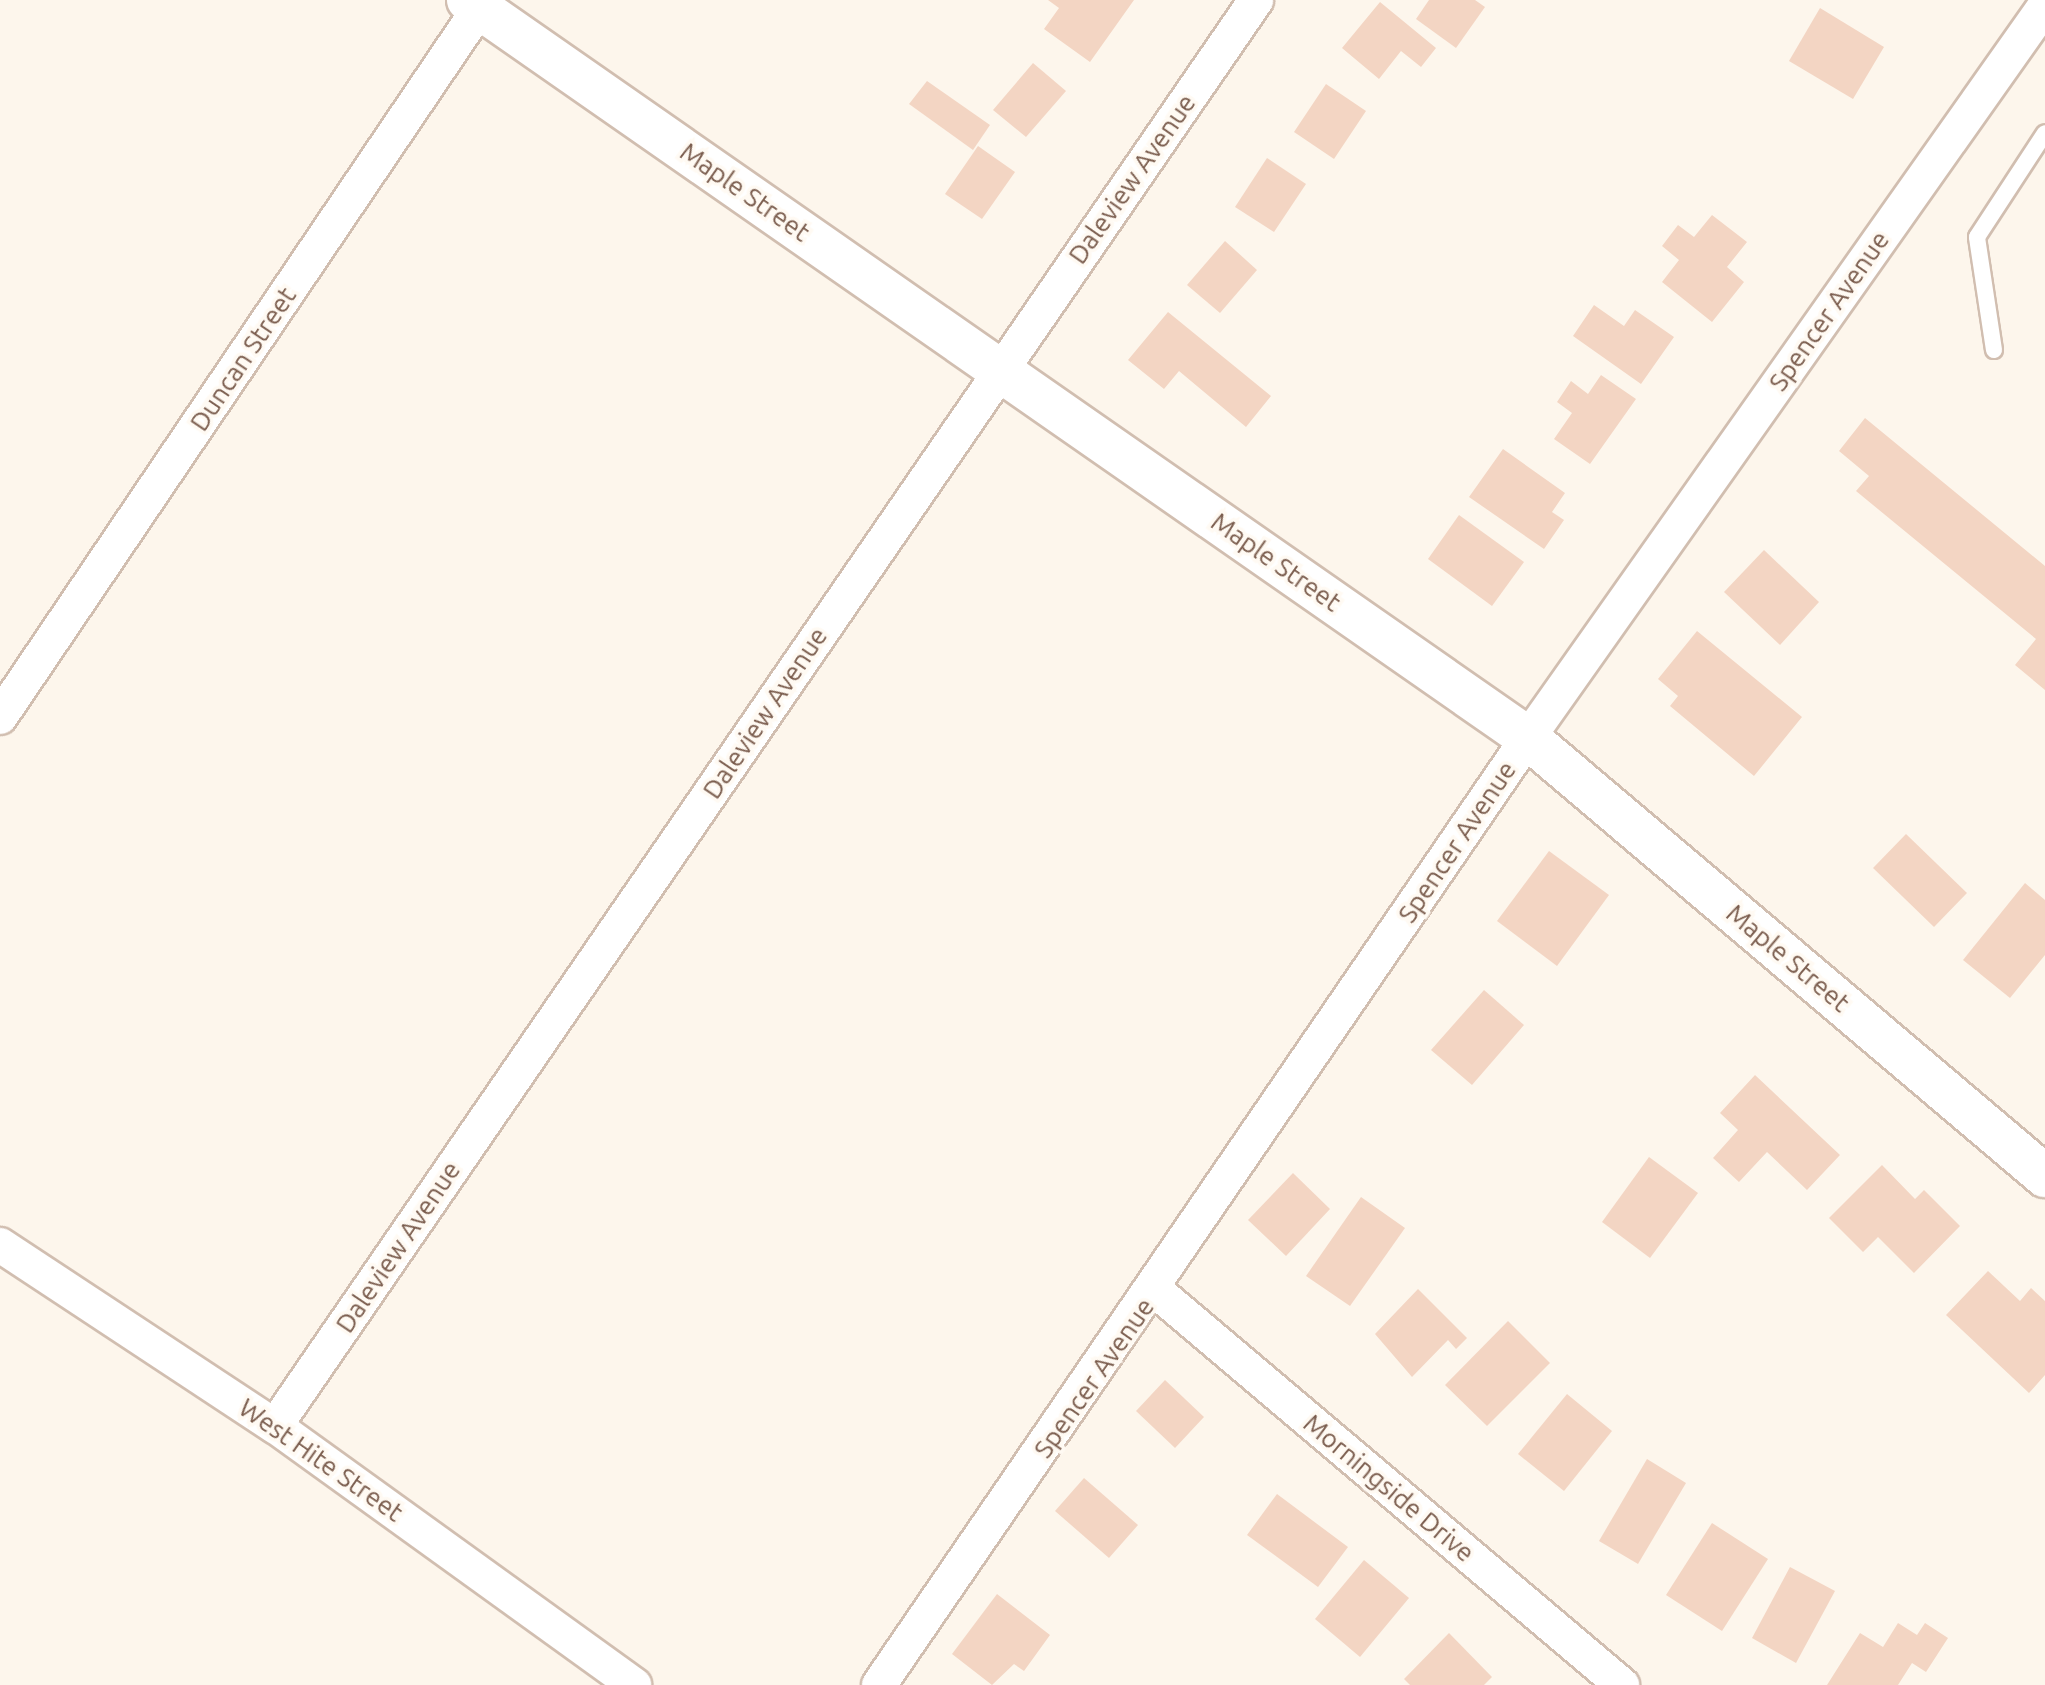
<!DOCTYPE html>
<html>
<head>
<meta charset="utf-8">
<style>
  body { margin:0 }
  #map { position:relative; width:2045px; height:1685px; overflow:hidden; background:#fdf6ec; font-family:Ubuntu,sans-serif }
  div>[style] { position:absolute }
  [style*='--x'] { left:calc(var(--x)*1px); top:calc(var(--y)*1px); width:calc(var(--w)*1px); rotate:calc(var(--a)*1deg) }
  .building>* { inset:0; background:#f3d5c3 }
  .roads { filter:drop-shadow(2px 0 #d1beb0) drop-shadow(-2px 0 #d1beb0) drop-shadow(0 2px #d1beb0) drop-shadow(0 -2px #d1beb0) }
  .service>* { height:16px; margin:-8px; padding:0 8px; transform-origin:8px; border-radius:8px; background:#fff }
  .minor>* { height:34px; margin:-17px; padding:0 17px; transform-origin:17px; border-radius:17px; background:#fff }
  .tertiary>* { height:42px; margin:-21px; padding:0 21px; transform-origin:21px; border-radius:21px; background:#fff }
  span { translate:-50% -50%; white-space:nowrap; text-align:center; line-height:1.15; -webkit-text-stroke:7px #fffaf3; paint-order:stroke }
  .street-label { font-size:26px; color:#7a5c4d }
</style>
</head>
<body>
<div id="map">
  <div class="building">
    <i style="clip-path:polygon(1048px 0,1134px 0,1090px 62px,1044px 29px,1059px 8px)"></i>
    <i style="clip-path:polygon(1429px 0,1475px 0,1485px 7px,1456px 48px,1416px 19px)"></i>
    <i style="clip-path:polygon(1380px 2px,1436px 48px,1421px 67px,1401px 51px,1379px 79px,1342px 48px)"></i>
    <i style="clip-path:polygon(1820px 8px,1884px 47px,1853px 99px,1789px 61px)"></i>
    <i style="clip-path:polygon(1033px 63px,1066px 91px,1026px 137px,993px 110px)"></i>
    <i style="clip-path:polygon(927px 81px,990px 125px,973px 150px,909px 104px)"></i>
    <i style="clip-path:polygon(1326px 84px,1366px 111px,1334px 159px,1294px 132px)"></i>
    <i style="clip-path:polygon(978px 146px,1015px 172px,982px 219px,945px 194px)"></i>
    <i style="clip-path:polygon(1267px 158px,1306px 184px,1274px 232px,1235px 207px)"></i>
    <i style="clip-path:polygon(1712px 215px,1747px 242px,1727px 267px,1744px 282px,1712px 322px,1662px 282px,1679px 260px,1662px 246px,1678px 225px,1694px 237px)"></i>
    <i style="clip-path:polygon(1225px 241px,1257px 270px,1220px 313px,1187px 285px)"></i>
    <i style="clip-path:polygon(1594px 305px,1624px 326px,1635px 310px,1674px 337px,1641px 384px,1573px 336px)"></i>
    <i style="clip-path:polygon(1168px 312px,1271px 396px,1246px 427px,1179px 371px,1164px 389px,1128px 360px)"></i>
    <i style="clip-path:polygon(1601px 375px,1636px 399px,1590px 464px,1554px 439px,1572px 413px,1557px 402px,1571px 381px,1588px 394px)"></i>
    <i style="clip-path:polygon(1865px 418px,2045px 566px,2045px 690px,2015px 665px,2036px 639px,1856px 491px,1869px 476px,1839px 451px)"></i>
    <i style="clip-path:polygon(1503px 449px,1565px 493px,1552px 512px,1564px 520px,1544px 549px,1469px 497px)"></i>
    <i style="clip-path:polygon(1459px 515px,1524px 562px,1492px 606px,1428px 559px)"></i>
    <i style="clip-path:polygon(1764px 550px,1819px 602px,1780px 645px,1724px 592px)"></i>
    <i style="clip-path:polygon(1697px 631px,1802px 717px,1754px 776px,1670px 706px,1678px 696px,1658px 679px)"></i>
    <i style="clip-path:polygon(1906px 834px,1967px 893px,1934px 927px,1873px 868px)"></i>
    <i style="clip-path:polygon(1549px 851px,1609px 895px,1557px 966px,1497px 921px)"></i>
    <i style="clip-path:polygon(2025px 883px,2045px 900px,2045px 955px,2010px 998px,1963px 960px)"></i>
    <i style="clip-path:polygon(1484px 990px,1524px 1025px,1472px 1085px,1431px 1050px)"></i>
    <i style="clip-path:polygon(1755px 1075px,1840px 1155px,1807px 1190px,1767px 1152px,1739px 1182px,1713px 1158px,1738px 1130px,1720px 1113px)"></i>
    <i style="clip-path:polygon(1649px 1157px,1698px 1193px,1650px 1258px,1602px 1222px)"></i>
    <i style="clip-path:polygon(1882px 1165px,1915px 1199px,1924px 1190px,1960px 1226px,1914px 1273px,1878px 1237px,1863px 1252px,1829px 1218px)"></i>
    <i style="clip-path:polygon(1293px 1173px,1330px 1209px,1286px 1256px,1248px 1220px)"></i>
    <i style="clip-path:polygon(1361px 1197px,1405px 1228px,1350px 1306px,1306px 1276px)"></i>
    <i style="clip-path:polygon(1988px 1271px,2020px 1301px,2031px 1288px,2045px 1301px,2045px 1375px,2029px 1393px,1946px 1315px)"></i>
    <i style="clip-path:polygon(1418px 1289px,1467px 1338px,1456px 1349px,1448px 1340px,1412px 1377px,1375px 1334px)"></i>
    <i style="clip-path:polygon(1508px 1321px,1550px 1363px,1487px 1426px,1445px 1385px)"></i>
    <i style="clip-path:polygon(1165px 1380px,1204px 1417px,1175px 1448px,1136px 1411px)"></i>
    <i style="clip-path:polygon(1567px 1394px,1612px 1431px,1564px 1491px,1518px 1454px)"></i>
    <i style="clip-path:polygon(1647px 1459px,1686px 1483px,1638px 1564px,1599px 1541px)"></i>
    <i style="clip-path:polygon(1084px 1478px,1138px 1525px,1109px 1558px,1055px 1511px)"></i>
    <i style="clip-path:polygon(1277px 1494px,1348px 1547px,1318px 1587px,1247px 1535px)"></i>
    <i style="clip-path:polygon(1712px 1523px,1768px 1559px,1722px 1631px,1666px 1595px)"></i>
    <i style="clip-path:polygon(1364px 1560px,1409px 1598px,1360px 1657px,1315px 1619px)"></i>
    <i style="clip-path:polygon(1790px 1567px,1835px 1591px,1796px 1663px,1752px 1638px)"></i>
    <i style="clip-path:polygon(997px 1594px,1050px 1635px,1024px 1671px,1014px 1664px,992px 1685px,952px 1654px)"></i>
    <i style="clip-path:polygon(1898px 1623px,1917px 1635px,1925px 1623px,1948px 1638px,1926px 1672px,1912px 1663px,1898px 1685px,1827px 1685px,1860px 1633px,1883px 1647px)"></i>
    <i style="clip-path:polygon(1449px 1633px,1492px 1677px,1484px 1685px,1410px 1685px,1404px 1679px)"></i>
  </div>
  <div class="roads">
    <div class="service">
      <i style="--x:1994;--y:350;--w:114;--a:-98.6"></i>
      <i style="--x:1977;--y:237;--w:124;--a:-56.8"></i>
    </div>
    <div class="minor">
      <i style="--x:0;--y:717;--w:866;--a:-55.92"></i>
      <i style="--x:0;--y:1245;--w:329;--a:33.4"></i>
      <i style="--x:275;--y:1426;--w:443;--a:35.8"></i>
      <i style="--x:1155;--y:1290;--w:612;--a:40.23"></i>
      <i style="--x:275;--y:1426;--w:1731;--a:-55.47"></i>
      <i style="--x:879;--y:1685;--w:1148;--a:-55.58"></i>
      <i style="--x:1528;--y:738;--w:896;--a:-54.77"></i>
    </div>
    <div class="tertiary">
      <i style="--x:468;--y:0;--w:1292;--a:34.85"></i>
      <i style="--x:1528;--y:738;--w:678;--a:40.27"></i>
    </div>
  </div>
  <div class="street-label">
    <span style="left:1132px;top:179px;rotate:-55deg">Daleview Avenue</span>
    <span style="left:745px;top:192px;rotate:35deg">Maple Street</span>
    <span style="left:1829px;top:311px;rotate:-55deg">Spencer Avenue</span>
    <span style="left:243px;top:359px;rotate:-56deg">Duncan Street</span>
    <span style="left:1276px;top:562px;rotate:35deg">Maple Street</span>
    <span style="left:765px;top:713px;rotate:-56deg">Daleview Avenue</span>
    <span style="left:1457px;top:842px;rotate:-56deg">Spencer Avenue</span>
    <span style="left:1788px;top:958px;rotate:40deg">Maple Street</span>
    <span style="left:398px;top:1247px;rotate:-56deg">Daleview Avenue</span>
    <span style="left:1094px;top:1378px;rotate:-55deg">Spencer Avenue</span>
    <span style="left:321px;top:1460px;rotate:35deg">West Hite Street</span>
    <span style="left:1389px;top:1488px;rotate:40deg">Morningside Drive</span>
  </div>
</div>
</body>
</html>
